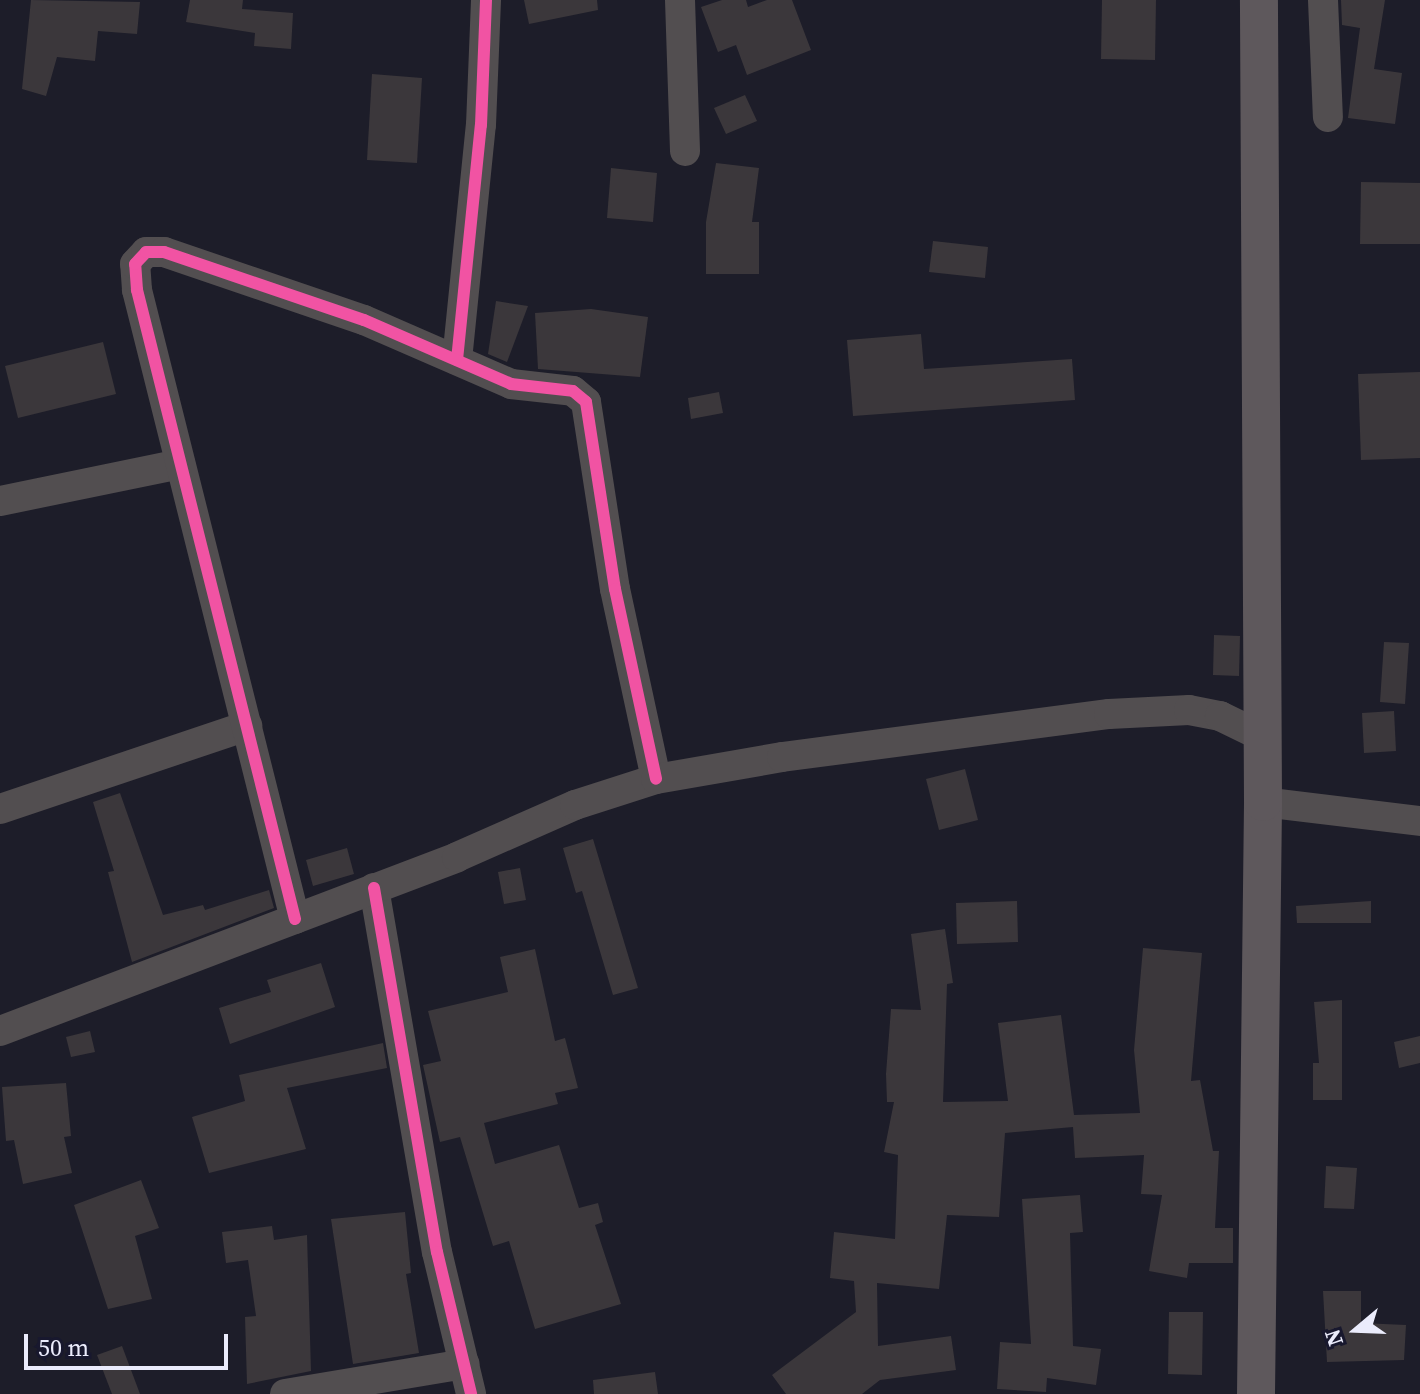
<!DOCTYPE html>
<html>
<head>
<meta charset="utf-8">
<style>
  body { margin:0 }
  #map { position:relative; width:1420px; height:1394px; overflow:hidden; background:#1d1d29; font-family:"Source Serif 4",serif }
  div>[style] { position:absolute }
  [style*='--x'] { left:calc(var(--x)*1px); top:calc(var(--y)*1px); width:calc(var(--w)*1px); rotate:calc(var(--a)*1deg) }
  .building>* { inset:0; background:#3b373b }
  .minor>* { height:30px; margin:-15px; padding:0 15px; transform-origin:15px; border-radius:15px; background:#524e50 }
  .major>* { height:38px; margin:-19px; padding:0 19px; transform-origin:19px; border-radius:19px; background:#5e585c }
  .cycleway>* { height:12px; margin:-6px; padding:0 6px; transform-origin:6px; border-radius:6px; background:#f153a3 }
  span { translate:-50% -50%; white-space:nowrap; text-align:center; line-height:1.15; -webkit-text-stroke:8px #18182e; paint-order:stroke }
  .north { position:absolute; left:1316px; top:1290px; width:80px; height:80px; -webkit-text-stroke:6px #18182e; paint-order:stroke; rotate:251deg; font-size:22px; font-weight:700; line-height:32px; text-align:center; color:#ebecfc }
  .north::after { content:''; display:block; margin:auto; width:28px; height:36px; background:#ebecfc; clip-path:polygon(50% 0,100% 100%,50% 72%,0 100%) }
  .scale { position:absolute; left:24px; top:1334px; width:204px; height:36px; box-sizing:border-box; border:4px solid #ebecfc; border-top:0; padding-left:10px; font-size:24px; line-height:28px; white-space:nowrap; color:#ebecfc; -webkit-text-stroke:6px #18182e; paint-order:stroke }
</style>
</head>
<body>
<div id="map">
  <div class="building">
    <i style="clip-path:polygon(31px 0,140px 2px,137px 34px,98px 31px,95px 61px,57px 57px,46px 96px,22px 89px)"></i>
    <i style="clip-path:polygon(190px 0,243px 0,242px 9px,293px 13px,291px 49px,254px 46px,255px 33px,186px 22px)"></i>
    <i style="clip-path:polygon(524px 0,597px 0,598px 10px,529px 24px)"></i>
    <i style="clip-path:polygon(722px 0,746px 0,748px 7px,767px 0,792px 0,811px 50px,747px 75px,736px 45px,718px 52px,701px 7px)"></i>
    <i style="clip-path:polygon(1102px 0,1156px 0,1155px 60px,1101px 59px)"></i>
    <i style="clip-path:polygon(1341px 0,1385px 0,1374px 69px,1402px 73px,1395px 124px,1348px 118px,1360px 28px,1342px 25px)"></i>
    <i style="clip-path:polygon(372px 74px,422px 78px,417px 163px,367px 160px)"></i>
    <i style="clip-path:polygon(745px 95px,757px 121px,726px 134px,714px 108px)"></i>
    <i style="clip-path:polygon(716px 163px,759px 168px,752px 222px,759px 222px,759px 274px,706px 274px,706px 222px)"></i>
    <i style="clip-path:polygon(611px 168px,657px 173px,653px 222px,607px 218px)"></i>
    <i style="clip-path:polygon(1361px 182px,1420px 183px,1420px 244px,1360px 244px)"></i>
    <i style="clip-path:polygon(933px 241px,988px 247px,985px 278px,929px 272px)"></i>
    <i style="clip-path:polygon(496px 301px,528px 306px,507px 362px,488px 354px)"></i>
    <i style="clip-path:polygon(591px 309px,648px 317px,640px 377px,538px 369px,535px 313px)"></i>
    <i style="clip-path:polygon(921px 334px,924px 369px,1072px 359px,1075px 400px,853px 416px,847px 340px)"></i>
    <i style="clip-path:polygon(103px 342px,116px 394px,18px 418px,5px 366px)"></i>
    <i style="clip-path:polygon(1420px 372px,1420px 458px,1361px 460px,1358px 374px)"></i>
    <i style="clip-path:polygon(719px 392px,723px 413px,691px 419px,688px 398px)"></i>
    <i style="clip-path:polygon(1214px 635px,1240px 636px,1239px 676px,1213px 675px)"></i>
    <i style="clip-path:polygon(1384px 642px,1409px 643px,1405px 704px,1380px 702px)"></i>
    <i style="clip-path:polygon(1394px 711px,1396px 751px,1364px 753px,1362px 713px)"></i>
    <i style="clip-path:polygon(965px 769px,978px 820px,939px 830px,926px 779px)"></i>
    <i style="clip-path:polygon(120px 793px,163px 915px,203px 905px,205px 910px,269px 890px,274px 908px,132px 962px,108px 872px,114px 871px,93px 802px)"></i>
    <i style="clip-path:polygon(593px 839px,638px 988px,613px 995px,582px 891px,576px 893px,563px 848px)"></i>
    <i style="clip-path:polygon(347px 848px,354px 874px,313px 886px,306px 860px)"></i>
    <i style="clip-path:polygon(520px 868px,526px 900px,504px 904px,498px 872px)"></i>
    <i style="clip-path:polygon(1017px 901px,1018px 942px,957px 944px,956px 903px)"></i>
    <i style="clip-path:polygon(1371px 901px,1371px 923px,1297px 923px,1296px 906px)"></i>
    <i style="clip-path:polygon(945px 929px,953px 983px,947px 984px,943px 1102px,1008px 1101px,998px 1023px,1061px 1015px,1074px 1115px,1140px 1113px,1134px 1050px,1143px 948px,1202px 953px,1191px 1081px,1200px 1080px,1213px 1151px,1219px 1151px,1215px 1228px,1233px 1228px,1233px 1263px,1189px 1263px,1187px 1278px,1149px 1271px,1162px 1195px,1141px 1194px,1144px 1155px,1075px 1158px,1073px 1127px,1005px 1133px,999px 1217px,947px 1215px,939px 1289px,877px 1283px,878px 1346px,951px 1336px,956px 1370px,880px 1380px,862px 1394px,786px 1394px,772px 1375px,856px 1312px,854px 1281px,830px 1278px,834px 1232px,895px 1239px,898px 1155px,884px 1152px,894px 1102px,887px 1102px,886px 1074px,891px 1009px,921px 1010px,911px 934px)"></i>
    <i style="clip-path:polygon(535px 949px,555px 1041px,565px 1038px,578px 1088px,555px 1093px,558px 1104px,484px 1123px,495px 1164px,559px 1145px,579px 1208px,598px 1203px,603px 1222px,595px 1225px,621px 1304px,535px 1329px,509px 1241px,493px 1246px,460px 1137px,440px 1142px,423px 1065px,441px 1061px,428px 1011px,508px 992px,500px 957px)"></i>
    <i style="clip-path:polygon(321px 963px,335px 1007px,230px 1044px,219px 1008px,271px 992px,267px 980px)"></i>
    <i style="clip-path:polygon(1342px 1000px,1342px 1100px,1313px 1100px,1313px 1063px,1319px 1063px,1314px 1002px)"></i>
    <i style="clip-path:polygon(90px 1031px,95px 1052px,71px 1057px,66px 1037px)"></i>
    <i style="clip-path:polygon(1420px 1036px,1420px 1063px,1399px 1068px,1394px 1042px)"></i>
    <i style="clip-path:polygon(383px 1043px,387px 1068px,287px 1088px,306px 1149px,209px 1173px,192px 1117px,245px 1101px,239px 1075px)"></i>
    <i style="clip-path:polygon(66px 1083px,71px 1136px,64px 1137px,72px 1173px,23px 1184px,14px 1140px,6px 1141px,2px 1087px)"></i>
    <i style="clip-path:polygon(1326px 1166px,1357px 1168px,1354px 1209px,1324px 1208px)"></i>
    <i style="clip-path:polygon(141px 1180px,159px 1228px,135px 1236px,152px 1299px,108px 1309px,74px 1205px)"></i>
    <i style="clip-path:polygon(1080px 1195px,1083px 1232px,1070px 1233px,1073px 1346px,1101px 1349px,1096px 1385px,1047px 1378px,1046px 1392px,997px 1389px,1000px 1342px,1031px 1344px,1022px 1199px)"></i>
    <i style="clip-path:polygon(405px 1212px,411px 1273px,406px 1274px,419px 1353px,353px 1364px,331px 1219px)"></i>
    <i style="clip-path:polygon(272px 1226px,274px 1240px,307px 1235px,311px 1371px,247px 1384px,245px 1317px,256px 1316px,248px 1260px,226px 1263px,222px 1232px)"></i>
    <i style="clip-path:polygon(1323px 1291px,1361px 1291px,1361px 1323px,1406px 1325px,1404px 1360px,1327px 1362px)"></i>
    <i style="clip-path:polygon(1169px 1312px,1203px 1312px,1202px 1375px,1168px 1374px)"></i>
    <i style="clip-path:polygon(122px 1346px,140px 1394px,112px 1394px,97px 1355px)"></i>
    <i style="clip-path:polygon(655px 1372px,658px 1394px,594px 1394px,593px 1380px)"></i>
  </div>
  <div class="minor">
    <i style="--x:680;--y:0;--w:151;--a:88.1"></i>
    <i style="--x:1323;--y:0;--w:117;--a:87.6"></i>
    <i style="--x:457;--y:360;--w:236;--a:-84.2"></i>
    <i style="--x:481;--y:125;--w:125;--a:-87.7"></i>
    <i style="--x:0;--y:501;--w:184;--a:-11.6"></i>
    <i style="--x:1263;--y:802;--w:158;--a:6.9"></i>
    <i style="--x:0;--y:809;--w:261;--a:-18.6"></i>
    <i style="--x:374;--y:888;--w:369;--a:80.2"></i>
    <i style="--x:437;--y:1252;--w:146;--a:76.5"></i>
    <i style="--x:295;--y:919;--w:649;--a:-104.1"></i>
    <i style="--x:137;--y:290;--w:26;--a:-94"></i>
    <i style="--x:135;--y:264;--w:16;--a:-47"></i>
    <i style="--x:146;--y:252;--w:18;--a:0"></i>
    <i style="--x:164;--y:252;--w:211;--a:18.8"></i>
    <i style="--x:364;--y:320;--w:160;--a:23.5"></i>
    <i style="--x:511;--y:384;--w:62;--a:6.4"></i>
    <i style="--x:573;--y:391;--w:17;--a:40"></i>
    <i style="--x:586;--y:402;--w:189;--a:81.2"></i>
    <i style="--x:615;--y:589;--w:194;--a:77.8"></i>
    <i style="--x:0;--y:1031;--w:489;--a:-20.8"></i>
    <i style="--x:457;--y:857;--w:129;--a:-23.8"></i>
    <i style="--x:575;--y:805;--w:85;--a:-17.8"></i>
    <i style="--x:656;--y:779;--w:128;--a:-9.9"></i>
    <i style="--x:782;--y:757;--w:330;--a:-7.5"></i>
    <i style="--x:1109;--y:714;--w:80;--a:-2.9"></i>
    <i style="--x:1189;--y:710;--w:32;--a:11"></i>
    <i style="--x:1220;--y:716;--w:48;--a:26"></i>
    <i style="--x:285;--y:1394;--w:182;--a:-9.5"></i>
  </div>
  <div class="major">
    <i style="--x:1256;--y:1394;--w:592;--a:-89.32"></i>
    <i style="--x:1263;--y:802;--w:802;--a:-90.29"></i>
  </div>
  <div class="cycleway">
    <i style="--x:457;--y:360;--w:236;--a:-84.2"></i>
    <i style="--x:481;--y:125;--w:125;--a:-87.7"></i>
    <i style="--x:374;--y:888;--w:369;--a:80.2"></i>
    <i style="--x:437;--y:1252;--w:146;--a:76.5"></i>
    <i style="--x:295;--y:919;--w:649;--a:-104.1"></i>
    <i style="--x:137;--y:290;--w:26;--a:-94"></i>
    <i style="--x:135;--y:264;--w:16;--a:-47"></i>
    <i style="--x:146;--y:252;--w:18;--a:0"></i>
    <i style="--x:164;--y:252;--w:211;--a:18.8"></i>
    <i style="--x:364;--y:320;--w:160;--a:23.5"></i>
    <i style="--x:511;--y:384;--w:62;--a:6.4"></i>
    <i style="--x:573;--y:391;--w:17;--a:40"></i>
    <i style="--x:586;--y:402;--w:189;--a:81.2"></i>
    <i style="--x:615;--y:589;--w:194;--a:77.8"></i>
  </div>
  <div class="north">N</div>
  <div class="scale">50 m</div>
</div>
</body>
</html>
